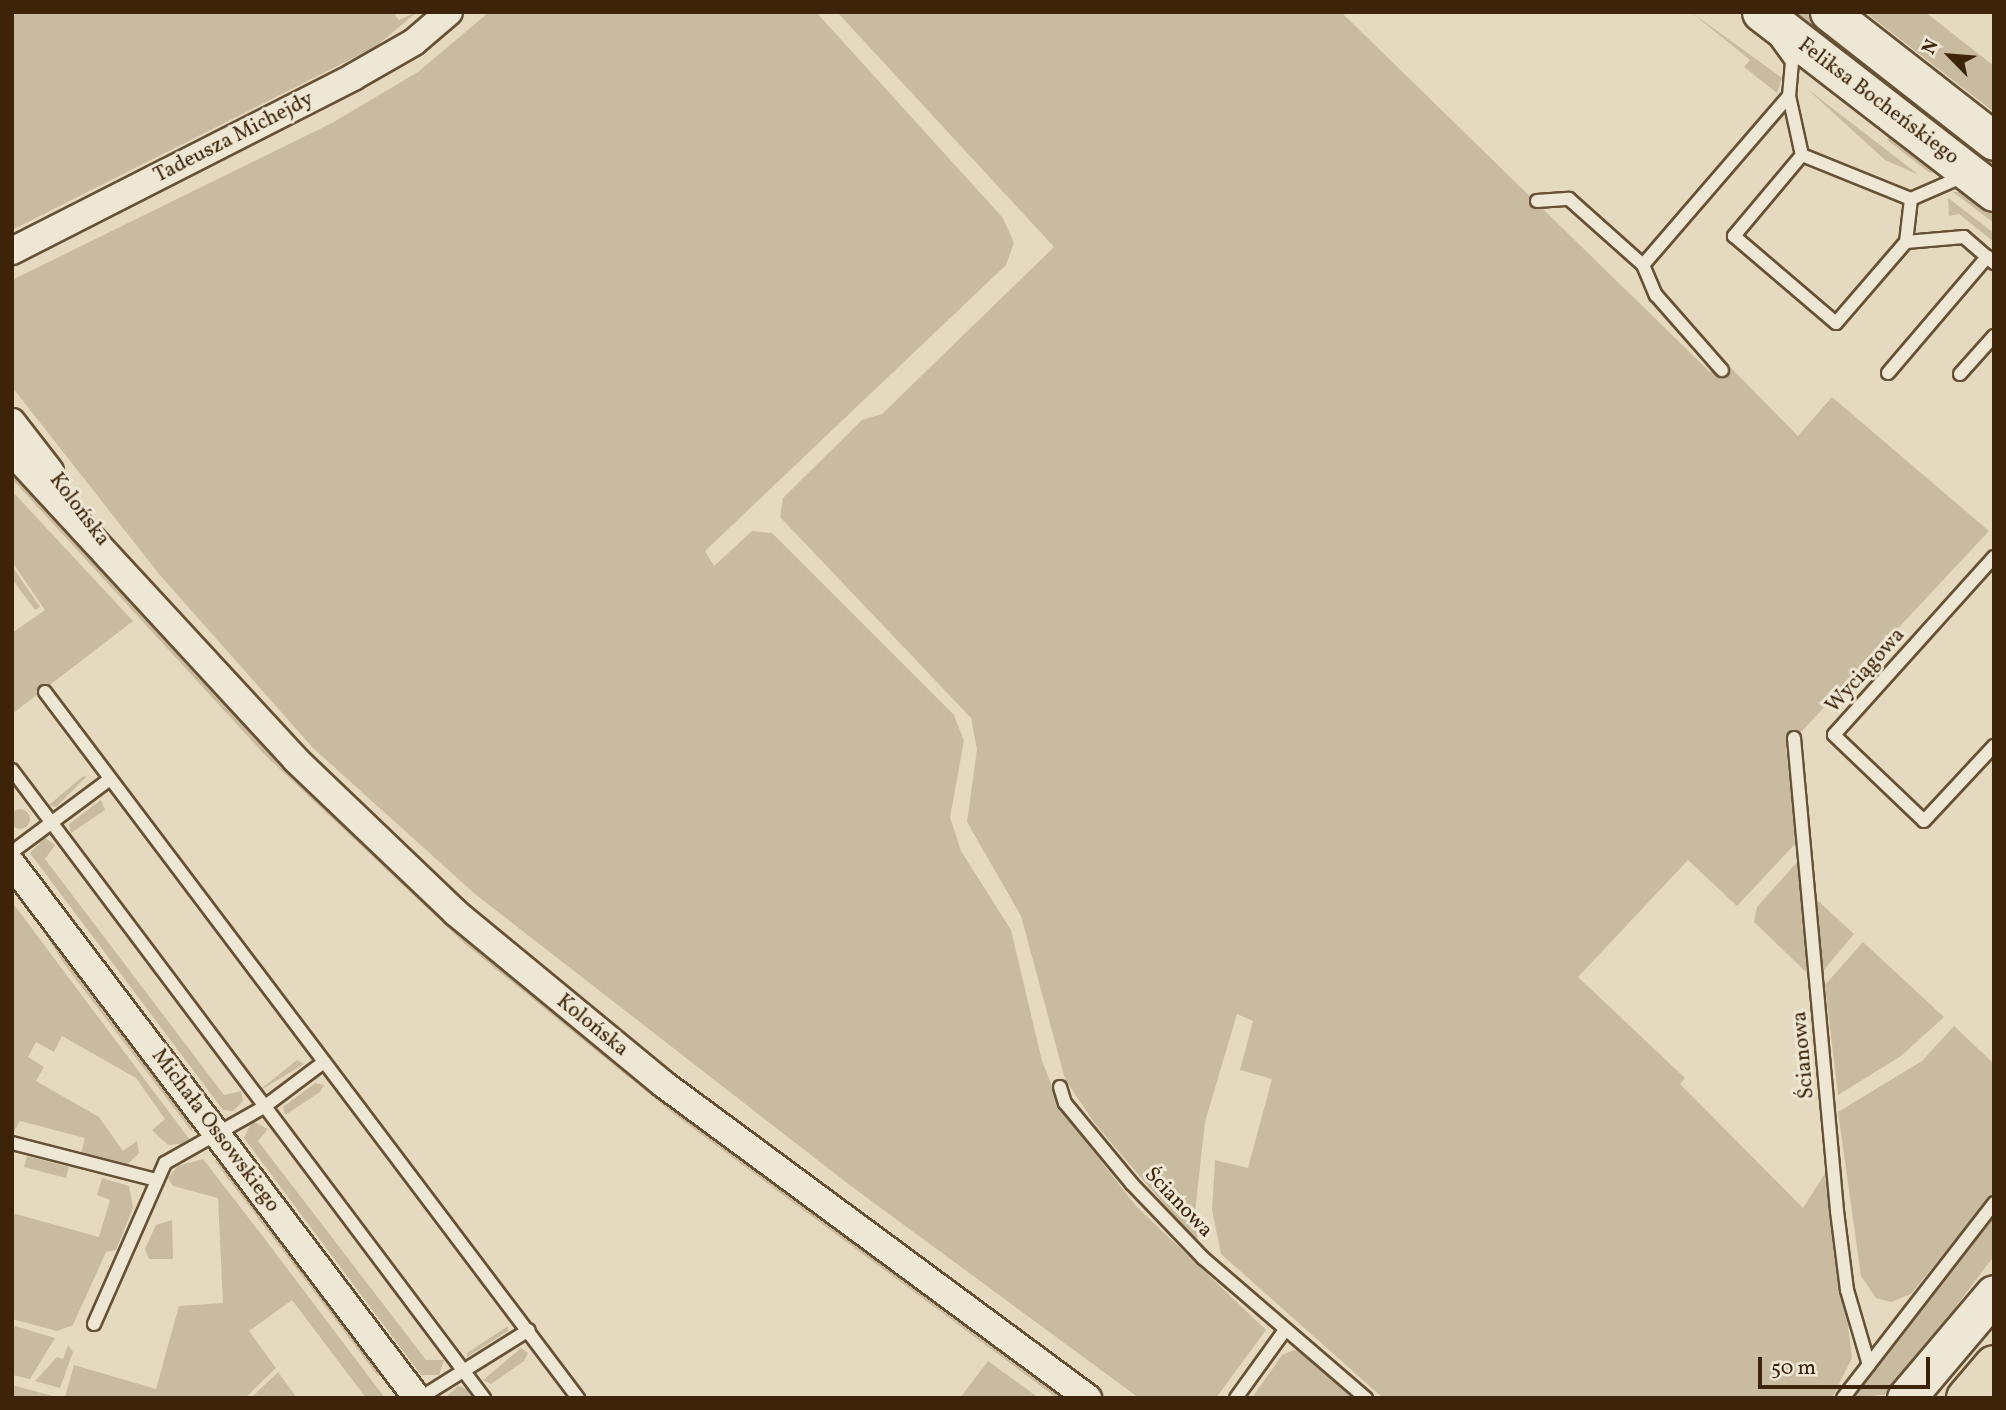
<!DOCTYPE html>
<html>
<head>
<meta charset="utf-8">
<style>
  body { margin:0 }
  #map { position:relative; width:2006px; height:1410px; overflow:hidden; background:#e5dabf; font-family:Vollkorn,serif }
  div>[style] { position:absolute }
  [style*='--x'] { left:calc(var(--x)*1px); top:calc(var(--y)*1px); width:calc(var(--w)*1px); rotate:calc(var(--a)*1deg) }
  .green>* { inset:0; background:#c8bba0 }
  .round { border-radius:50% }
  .roads { filter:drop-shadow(2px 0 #675135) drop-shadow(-2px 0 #675135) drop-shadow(0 2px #675135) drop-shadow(0 -2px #675135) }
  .lane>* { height:12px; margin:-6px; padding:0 6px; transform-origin:6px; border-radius:6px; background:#eee7d5 }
  .street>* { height:26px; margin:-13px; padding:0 13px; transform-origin:13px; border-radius:13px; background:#eee7d5 }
  .secondary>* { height:37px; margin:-18.5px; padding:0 18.5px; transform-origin:18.5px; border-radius:18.5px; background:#eee7d5 }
  .highway>* { height:38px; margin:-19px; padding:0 19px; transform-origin:19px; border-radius:19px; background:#e5dabf }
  span { translate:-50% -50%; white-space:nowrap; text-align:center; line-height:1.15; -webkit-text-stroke:6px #eee7d5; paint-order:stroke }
  .street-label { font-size:21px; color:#3d2307 }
  .frame { position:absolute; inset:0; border:14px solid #3d2307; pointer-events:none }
  .north { position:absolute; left:1915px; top:21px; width:70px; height:70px; -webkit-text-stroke:5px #eee7d5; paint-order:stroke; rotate:295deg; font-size:19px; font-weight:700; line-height:28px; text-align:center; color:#3d2307 }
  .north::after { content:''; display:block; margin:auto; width:24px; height:32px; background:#3d2307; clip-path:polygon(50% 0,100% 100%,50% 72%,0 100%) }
  .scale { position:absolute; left:1758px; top:1357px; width:172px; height:32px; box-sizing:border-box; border:4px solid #3d2307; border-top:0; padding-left:9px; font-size:21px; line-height:24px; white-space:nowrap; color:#3d2307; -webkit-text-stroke:5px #eee7d5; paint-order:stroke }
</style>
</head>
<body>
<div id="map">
  <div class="green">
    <i style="clip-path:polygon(12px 12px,393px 12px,399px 20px,417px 12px,375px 47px,12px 230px)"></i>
    <i style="clip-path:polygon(489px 12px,816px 12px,1003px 218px,1014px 243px,1006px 265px,705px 551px,714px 566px,752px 531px,772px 533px,954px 715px,964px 741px,950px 817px,961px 851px,1011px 930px,1042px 1061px,1062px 1111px,1136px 1206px,1266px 1330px,1216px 1398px,1139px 1398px,851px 1186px,475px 894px,313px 748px,159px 574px,12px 387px,12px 280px,332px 123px,418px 72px)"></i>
    <i style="clip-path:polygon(837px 12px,1341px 12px,1710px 372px,1730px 367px,1798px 436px,1832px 397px,1989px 531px,1786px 748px,1796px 843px,1737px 906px,1688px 860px,1578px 977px,1685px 1078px,1680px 1084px,1803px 1208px,1829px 1167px,1852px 1358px,1832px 1398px,1383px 1398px,1221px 1254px,1212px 1210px,1215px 1160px,1248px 1168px,1272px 1079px,1240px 1070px,1253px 1021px,1237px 1014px,1205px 1122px,1195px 1212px,1198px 1244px,1095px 1124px,1065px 1079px,1021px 916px,967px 822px,977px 749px,971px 718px,780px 517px,783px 498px,862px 420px,882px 414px,1054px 247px)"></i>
    <i style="clip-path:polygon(1691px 12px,1782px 78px,1777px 93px,1744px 67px,1750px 60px)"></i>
    <i style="clip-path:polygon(1786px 12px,1808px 12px,1994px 157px,1994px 166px)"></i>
    <i style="clip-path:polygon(1865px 12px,1925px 12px,1994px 66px,1994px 112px)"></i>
    <i style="clip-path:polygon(1805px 87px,1854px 125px,1919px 175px,1885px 160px)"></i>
    <i style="clip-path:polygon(1892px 134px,1937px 170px,1930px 173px,1887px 140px)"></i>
    <i style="clip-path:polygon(1953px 192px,1969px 192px,1994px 211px,1994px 223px)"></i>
    <i style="clip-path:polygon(1948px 198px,1994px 233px,1994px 242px,1959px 214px,1949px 216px)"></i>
    <i style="clip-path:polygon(12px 470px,269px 751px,480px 950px,638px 1079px,1068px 1398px,1057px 1398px,675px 1115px,464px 943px,265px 755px,12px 479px)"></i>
    <i style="clip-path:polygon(12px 491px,133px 621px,12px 714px,12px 633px,45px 610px,12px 562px)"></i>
    <i style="clip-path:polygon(12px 566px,40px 607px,35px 610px,12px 579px)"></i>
    <i style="clip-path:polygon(87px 776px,56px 807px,49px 805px,82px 777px)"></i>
    <i style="clip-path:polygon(101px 800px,105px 810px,71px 833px,69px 824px)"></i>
    <i class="round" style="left:10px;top:809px;width:20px;height:20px"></i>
    <i style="clip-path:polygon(45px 838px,55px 845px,45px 859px,224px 1095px,241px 1091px,243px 1101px,233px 1111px,223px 1110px,30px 853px)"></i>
    <i style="clip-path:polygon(1799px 860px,1808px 974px,1754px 922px,1757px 907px)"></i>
    <i style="clip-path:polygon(1816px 899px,1854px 934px,1823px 971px)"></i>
    <i style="clip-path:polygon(12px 902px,190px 1140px,187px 1143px,168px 1145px,152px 1130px,165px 1119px,136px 1078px,62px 1036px,54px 1052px,36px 1042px,28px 1057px,44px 1067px,36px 1081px,99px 1117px,123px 1151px,137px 1141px,139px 1153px,127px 1165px,81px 1153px,85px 1138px,20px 1121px,12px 1135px)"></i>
    <i style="clip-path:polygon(25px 902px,191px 1122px,193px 1133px,65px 965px)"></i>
    <i style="clip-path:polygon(1863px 942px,1944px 1017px,1901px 1056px,1838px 1095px,1825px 985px)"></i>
    <i style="clip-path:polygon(1954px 1026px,1994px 1064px,1994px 1191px,1911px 1294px,1891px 1302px,1876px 1298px,1861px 1276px,1838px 1112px,1922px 1061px)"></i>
    <i style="clip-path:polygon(297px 1060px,304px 1064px,261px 1090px,262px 1088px)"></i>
    <i style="clip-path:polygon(315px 1083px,324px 1085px,320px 1092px,285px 1115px,283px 1107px)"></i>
    <i style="clip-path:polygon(252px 1121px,268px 1129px,258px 1141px,426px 1360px,444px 1360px,439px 1375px,421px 1375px,244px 1138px)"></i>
    <i style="clip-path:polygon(27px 1156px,69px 1167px,66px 1178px,24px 1167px)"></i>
    <i style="clip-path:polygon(203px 1159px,261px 1234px,385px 1398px,366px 1398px,292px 1300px,249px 1331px,276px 1368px,245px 1398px,65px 1397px,74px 1365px,156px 1389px,179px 1306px,223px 1303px,218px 1198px,173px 1186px,168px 1178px,178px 1166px)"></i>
    <i style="clip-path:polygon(214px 1160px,224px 1164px,382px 1372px,378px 1376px)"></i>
    <i style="clip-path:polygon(102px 1178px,129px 1186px,133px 1208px,116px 1250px,106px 1252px,73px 1325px,57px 1331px,12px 1319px,12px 1213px,99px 1237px,110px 1200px,97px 1195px)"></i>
    <i style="clip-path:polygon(1994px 1217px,1994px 1256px,1890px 1394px,1854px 1398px)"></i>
    <i style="clip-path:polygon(172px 1220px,173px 1259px,149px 1259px,145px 1249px,156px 1225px)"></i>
    <i style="clip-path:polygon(12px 1325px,55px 1338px,30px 1379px,12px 1375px)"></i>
    <i style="clip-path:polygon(508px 1326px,508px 1331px,467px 1357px,467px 1353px)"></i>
    <i style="clip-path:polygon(68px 1345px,73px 1352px,60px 1388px,35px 1381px,57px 1357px,63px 1359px)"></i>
    <i style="clip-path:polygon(521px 1348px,528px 1353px,524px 1361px,491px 1384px,483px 1380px)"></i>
    <i style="clip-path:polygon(1294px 1350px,1299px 1352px,1354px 1398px,1252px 1398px,1282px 1355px)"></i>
    <i style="clip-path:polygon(988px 1361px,1039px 1398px,960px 1398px)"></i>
    <i style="clip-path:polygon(278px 1372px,297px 1398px,251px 1398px)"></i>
    <i style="clip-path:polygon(12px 1385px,49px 1395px,55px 1398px,12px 1398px)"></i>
    <i style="clip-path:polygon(458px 1386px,468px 1389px,472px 1398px,445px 1398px)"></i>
  </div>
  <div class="roads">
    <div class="lane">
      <i style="--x:1777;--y:41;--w:26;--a:54"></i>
      <i style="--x:1792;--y:62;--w:34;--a:95"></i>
      <i style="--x:1789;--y:96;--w:60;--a:77.6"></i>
      <i style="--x:1802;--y:155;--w:118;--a:22"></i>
      <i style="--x:1911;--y:199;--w:60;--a:-23.6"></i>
      <i style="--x:1802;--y:155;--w:106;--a:130"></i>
      <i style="--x:1734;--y:236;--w:134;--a:40.5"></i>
      <i style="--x:1836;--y:323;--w:107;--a:-49.2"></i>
      <i style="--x:1911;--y:199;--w:43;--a:96.6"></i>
      <i style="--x:1906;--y:242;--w:58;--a:-4.9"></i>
      <i style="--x:1964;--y:237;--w:40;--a:41"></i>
      <i style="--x:1537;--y:201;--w:32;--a:-4"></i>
      <i style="--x:1569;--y:199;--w:99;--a:41.7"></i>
      <i style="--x:1643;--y:265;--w:223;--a:-49.2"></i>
      <i style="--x:1643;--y:265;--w:33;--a:67"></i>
      <i style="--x:1656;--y:295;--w:100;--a:48.7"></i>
      <i style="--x:1888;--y:373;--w:153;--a:-49.5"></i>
      <i style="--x:1960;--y:374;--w:51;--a:-48.2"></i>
      <i style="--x:1994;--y:557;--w:239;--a:132"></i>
      <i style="--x:1834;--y:735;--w:124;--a:43.7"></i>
      <i style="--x:1924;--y:821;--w:103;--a:-47"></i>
      <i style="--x:45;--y:692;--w:885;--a:52.95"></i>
      <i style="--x:1794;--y:738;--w:475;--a:84.8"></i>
      <i style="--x:1837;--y:1211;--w:80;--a:82.8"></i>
      <i style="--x:1847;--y:1290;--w:78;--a:73.7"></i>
      <i style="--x:12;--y:770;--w:786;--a:53.07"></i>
      <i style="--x:12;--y:852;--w:122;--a:-36.7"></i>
      <i style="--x:1060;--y:1087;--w:17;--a:73"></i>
      <i style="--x:1065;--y:1103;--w:105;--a:50.4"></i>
      <i style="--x:1132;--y:1184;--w:103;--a:46.2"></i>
      <i style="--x:1203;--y:1258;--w:215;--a:40.7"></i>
      <i style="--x:12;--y:1143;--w:149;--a:14.4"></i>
      <i style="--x:94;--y:1324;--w:176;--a:-66.2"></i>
      <i style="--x:165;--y:1163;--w:114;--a:-29.5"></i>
      <i style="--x:264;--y:1107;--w:75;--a:-36.9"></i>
      <i style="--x:420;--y:1398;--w:128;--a:-32"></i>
      <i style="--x:1236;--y:1398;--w:84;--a:-54.2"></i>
      <i style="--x:1843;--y:1398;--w:247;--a:-52.2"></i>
    </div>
    <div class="street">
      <i style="--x:12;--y:251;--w:383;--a:-27"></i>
      <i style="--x:353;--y:77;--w:70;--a:-29.8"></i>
      <i style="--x:414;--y:42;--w:46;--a:-40.6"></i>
      <i style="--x:12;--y:422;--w:62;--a:52.2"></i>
      <i style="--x:12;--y:452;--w:419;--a:47.3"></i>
      <i style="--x:296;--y:760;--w:221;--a:43.7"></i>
      <i style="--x:456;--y:913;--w:267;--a:39.5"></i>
      <i style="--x:662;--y:1083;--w:530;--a:36.48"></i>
      <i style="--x:12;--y:864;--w:670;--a:52.82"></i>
    </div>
    <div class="secondary">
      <i style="--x:1761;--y:12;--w:294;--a:37.7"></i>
      <i style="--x:1829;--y:12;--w:209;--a:38"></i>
      <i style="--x:1906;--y:1398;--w:136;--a:-49.8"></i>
    </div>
    <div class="highway">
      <i style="--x:1966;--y:1398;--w:43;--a:-49.7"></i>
    </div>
  </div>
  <div class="street-label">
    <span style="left:1878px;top:102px;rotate:37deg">Feliksa Bocheńskiego</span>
    <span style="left:234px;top:138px;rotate:-27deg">Tadeusza Michejdy</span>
    <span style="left:79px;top:510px;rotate:53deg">Kolońska</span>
    <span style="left:1866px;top:671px;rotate:-48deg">Wyciągowa</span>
    <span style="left:592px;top:1026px;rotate:39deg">Kolońska</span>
    <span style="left:1804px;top:1055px;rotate:-95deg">Ścianowa</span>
    <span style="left:215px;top:1131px;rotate:53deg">Michała Ossowskiego</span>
    <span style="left:1178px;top:1203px;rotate:46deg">Ścianowa</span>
  </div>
  <div class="frame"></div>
  <div class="north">N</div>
  <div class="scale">50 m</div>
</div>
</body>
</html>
